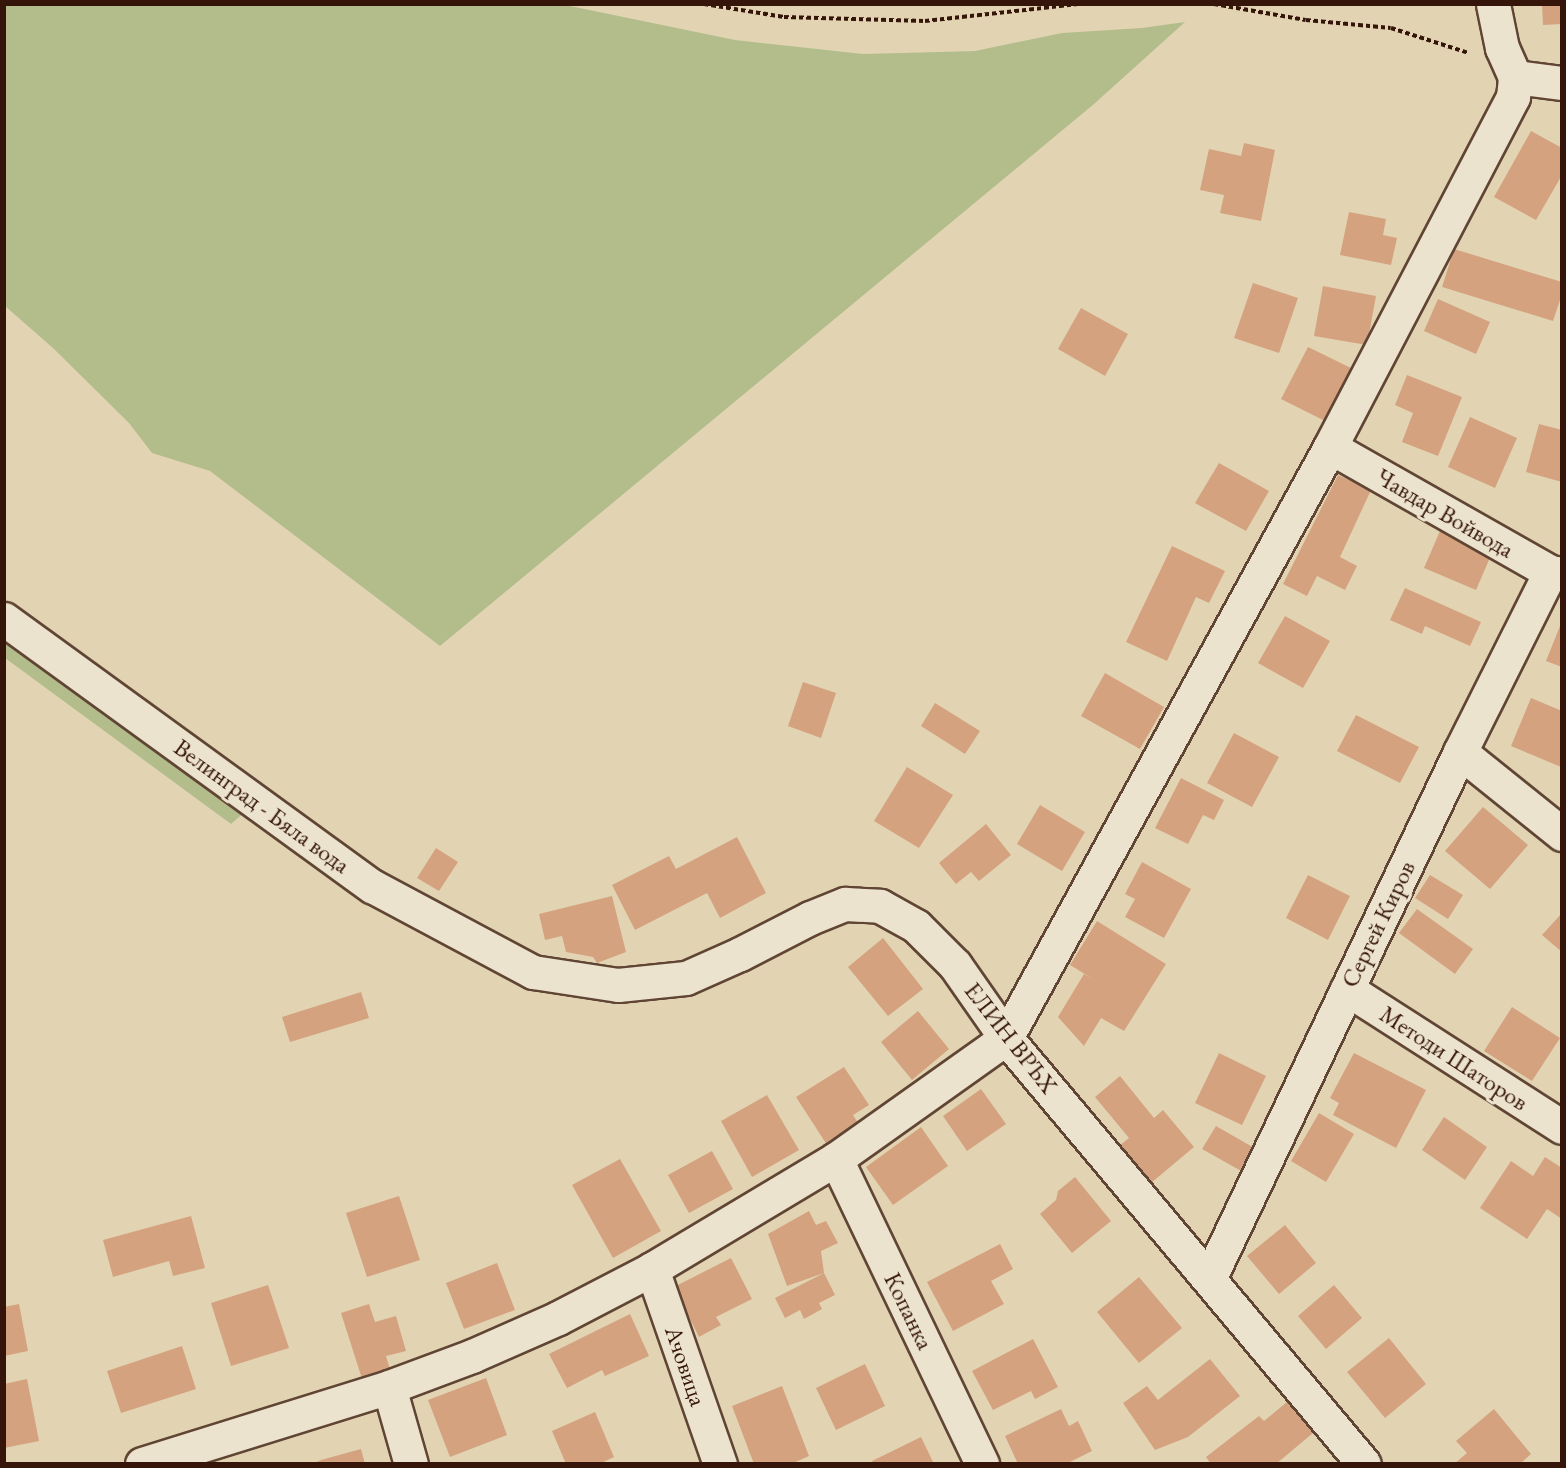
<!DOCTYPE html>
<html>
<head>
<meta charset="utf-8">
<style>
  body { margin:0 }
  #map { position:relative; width:1566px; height:1468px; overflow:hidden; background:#e2d4b3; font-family:"EB Garamond",serif }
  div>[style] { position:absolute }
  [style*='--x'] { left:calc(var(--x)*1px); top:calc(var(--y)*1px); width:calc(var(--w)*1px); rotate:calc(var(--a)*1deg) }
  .green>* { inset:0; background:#b3bd8c }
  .building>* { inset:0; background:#d4a27f }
  .path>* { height:4px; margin-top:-2px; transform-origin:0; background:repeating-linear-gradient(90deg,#351509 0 4.5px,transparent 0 7.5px) }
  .roads { filter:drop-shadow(2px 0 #604534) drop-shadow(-2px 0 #604534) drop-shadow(0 2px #604534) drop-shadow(0 -2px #604534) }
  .street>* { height:33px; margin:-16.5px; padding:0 16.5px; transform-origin:16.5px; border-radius:16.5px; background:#ece3ce }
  span { translate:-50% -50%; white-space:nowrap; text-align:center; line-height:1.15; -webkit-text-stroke:6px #ece3ce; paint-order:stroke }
  .street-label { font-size:24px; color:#351509 }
  .frame { position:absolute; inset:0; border:6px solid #351509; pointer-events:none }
</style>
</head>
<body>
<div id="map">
  <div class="green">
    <i style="clip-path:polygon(5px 4px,565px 5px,735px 40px,863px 54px,975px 51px,1062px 33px,1142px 28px,1185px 22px,1094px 104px,440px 646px,210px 471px,152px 453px,129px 423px,54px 349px,5px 306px)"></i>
    <i style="clip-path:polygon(5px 609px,263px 796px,231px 824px,5px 658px)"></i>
  </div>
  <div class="building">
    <i style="clip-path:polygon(1542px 4px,1562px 4px,1562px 24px,1543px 25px)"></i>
    <i style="clip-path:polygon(1531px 131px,1562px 148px,1562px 175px,1536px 220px,1494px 197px)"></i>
    <i style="clip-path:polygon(1244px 143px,1275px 150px,1261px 221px,1220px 213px,1224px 195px,1200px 190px,1209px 149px,1241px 156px)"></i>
    <i style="clip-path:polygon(1349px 212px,1386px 219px,1383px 235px,1397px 238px,1391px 265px,1340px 255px)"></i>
    <i style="clip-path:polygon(1454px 249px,1562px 282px,1562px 294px,1553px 321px,1442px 287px)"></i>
    <i style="clip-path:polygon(1253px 283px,1298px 298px,1279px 353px,1234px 338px)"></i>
    <i style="clip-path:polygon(1323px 286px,1376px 296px,1367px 345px,1314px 336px)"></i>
    <i style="clip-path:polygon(1438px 299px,1490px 322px,1476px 354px,1424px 331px)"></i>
    <i style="clip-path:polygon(1081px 308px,1128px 334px,1105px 376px,1058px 349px)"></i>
    <i style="clip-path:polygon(1308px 347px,1353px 369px,1327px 422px,1281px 399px)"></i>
    <i style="clip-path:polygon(1407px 375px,1462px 397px,1438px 456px,1402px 442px,1413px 413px,1395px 405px)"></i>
    <i style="clip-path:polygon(1470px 417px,1517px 438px,1495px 488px,1448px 467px)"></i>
    <i style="clip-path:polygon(1539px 424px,1562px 430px,1562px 482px,1526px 472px)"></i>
    <i style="clip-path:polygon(1219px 463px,1269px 491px,1246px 531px,1195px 503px)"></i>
    <i style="clip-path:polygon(1338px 475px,1371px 490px,1340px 557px,1357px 566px,1345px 590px,1317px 576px,1307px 596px,1283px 584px)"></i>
    <i style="clip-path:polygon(1443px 524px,1495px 546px,1476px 590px,1424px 568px)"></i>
    <i style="clip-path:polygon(1172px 546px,1225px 571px,1209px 603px,1196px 597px,1167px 661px,1126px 642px)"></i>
    <i style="clip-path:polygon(1405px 588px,1481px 622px,1470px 646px,1425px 626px,1422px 634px,1390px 620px)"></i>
    <i style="clip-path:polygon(1285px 616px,1330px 641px,1303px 688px,1258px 663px)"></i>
    <i style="clip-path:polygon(1562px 621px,1562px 667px,1546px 661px)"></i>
    <i style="clip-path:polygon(1105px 673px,1164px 707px,1140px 749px,1081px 716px)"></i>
    <i style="clip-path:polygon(803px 682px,836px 693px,821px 738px,788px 726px)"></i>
    <i style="clip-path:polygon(1531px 698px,1562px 711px,1561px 767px,1511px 746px)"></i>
    <i style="clip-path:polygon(935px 703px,980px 731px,965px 754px,921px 726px)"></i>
    <i style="clip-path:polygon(1356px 715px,1419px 747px,1400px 783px,1337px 751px)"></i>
    <i style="clip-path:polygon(1234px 733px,1279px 757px,1252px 807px,1207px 783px)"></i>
    <i style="clip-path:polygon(907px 767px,953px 795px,919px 848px,874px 821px)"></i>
    <i style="clip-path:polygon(1181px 778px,1224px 800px,1214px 820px,1203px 815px,1188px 844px,1155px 828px)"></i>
    <i style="clip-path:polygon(1040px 805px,1085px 832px,1062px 871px,1017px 844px)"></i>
    <i style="clip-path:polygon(1483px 807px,1528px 845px,1490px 889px,1445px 851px)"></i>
    <i style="clip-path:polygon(986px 824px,1011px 855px,979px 881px,971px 872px,956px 884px,939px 863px)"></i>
    <i style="clip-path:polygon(737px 837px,766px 893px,720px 918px,707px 893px,635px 930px,612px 885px,669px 856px,676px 869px)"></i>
    <i style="clip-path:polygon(436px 848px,458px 862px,439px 891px,417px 878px)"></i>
    <i style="clip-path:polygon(1142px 862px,1191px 889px,1164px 938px,1125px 917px,1135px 899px,1125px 894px)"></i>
    <i style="clip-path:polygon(1308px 875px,1350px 896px,1328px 940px,1286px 918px)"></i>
    <i style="clip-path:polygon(1430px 875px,1463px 895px,1448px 919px,1415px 898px)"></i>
    <i style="clip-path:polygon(612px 896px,626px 952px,597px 963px,593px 957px,566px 952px,562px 936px,545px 940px,539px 914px)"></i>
    <i style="clip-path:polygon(1417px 909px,1473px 949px,1455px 974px,1399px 933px)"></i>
    <i style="clip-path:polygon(1562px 913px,1562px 952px,1542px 935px)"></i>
    <i style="clip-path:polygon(1097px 921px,1166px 964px,1124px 1031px,1101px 1018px,1084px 1046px,1058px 1017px,1084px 974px,1093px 979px,1070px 965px)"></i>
    <i style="clip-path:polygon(883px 938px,923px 989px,888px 1016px,848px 967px)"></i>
    <i style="clip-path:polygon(361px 992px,369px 1018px,290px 1042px,282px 1017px)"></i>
    <i style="clip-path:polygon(1512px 1007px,1560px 1038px,1532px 1081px,1484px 1051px)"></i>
    <i style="clip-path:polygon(918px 1011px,949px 1049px,912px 1080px,881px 1042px)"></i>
    <i style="clip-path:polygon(1219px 1053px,1266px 1076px,1242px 1125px,1195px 1103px)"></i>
    <i style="clip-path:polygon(1354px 1053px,1426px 1090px,1396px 1148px,1333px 1115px,1339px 1103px,1330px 1098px)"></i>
    <i style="clip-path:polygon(844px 1067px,869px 1105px,853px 1115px,858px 1123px,846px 1131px,849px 1136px,829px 1148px,796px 1097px)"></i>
    <i style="clip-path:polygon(1120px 1076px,1154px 1118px,1163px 1110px,1194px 1147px,1151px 1183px,1119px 1146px,1129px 1138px,1095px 1097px)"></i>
    <i style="clip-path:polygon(981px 1089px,1006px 1124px,967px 1151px,943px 1116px)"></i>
    <i style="clip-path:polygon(767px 1095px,799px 1150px,752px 1177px,721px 1121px)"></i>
    <i style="clip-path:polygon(1319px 1113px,1354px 1134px,1326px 1182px,1291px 1161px)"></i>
    <i style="clip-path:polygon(1444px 1117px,1487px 1147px,1465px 1180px,1422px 1150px)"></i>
    <i style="clip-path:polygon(1216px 1126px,1256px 1149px,1243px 1172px,1202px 1149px)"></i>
    <i style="clip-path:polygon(921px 1127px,948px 1166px,893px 1205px,866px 1167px)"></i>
    <i style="clip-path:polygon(712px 1151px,733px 1189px,689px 1213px,668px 1175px)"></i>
    <i style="clip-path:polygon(1545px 1157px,1562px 1168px,1562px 1219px,1547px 1209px,1527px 1239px,1480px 1208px,1511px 1161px,1533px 1176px)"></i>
    <i style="clip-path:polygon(620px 1159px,661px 1231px,613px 1258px,572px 1185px)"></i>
    <i style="clip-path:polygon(1075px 1177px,1111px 1221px,1072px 1253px,1040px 1214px,1056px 1200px,1058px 1191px)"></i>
    <i style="clip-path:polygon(399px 1196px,420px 1260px,367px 1277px,346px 1213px)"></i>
    <i style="clip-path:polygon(809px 1211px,816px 1225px,826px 1221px,838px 1243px,821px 1251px,824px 1273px,787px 1286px,768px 1234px)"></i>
    <i style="clip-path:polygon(191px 1216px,205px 1268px,173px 1276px,169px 1261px,113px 1277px,103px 1240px)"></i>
    <i style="clip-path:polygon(1285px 1225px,1316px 1263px,1279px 1294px,1247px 1256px)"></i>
    <i style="clip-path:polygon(1000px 1244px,1013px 1269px,991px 1281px,1004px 1304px,953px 1331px,927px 1282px)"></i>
    <i style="clip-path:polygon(731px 1258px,752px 1299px,716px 1317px,721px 1325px,699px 1337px,674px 1287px)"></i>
    <i style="clip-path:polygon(497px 1263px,515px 1310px,464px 1329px,446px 1283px)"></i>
    <i style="clip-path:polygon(824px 1273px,835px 1295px,819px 1303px,822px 1309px,804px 1319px,800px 1310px,785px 1318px,775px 1298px)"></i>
    <i style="clip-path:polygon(1139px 1277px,1182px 1328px,1139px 1363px,1097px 1312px)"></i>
    <i style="clip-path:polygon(268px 1285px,289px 1348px,231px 1366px,211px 1303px)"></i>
    <i style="clip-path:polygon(1334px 1285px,1362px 1318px,1326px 1349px,1298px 1316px)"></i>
    <i style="clip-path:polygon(19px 1304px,28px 1351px,4px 1356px,4px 1307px)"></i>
    <i style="clip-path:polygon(369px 1304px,375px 1322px,396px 1316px,406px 1351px,386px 1356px,391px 1373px,363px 1382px,341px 1313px)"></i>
    <i style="clip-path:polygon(630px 1314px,649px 1356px,605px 1376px,602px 1370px,567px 1388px,549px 1354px)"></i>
    <i style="clip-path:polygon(1389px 1338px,1426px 1384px,1385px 1418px,1347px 1372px)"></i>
    <i style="clip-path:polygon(1033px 1339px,1058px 1387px,1035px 1399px,1031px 1391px,993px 1410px,972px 1371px)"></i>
    <i style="clip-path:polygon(182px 1346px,196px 1389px,121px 1413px,107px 1371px)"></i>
    <i style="clip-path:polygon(1210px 1359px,1240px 1396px,1188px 1437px,1155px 1450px,1123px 1403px,1147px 1386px,1158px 1400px)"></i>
    <i style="clip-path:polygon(865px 1364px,885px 1406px,836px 1430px,816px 1388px)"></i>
    <i style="clip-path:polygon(486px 1378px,507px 1435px,450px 1457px,428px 1400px)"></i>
    <i style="clip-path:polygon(27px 1379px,39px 1441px,4px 1448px,4px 1384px)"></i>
    <i style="clip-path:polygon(782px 1386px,809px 1456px,791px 1464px,754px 1464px,732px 1406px)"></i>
    <i style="clip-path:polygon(1287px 1402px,1313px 1433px,1276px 1464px,1211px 1464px,1206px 1457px,1259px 1416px,1264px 1421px)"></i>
    <i style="clip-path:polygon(1061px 1409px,1069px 1426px,1078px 1421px,1092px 1451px,1066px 1464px,1018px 1464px,1005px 1436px)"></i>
    <i style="clip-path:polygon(1494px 1409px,1531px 1454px,1520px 1464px,1454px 1464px,1467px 1453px,1456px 1441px)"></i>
    <i style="clip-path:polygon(595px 1412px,614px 1457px,599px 1464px,566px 1464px,552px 1431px)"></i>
    <i style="clip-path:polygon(921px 1437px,934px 1464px,874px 1464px,872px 1461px)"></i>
    <i style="clip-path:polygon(361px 1449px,365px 1464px,312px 1464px,321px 1460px)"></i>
  </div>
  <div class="path">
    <i style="--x:704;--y:4;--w:81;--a:9.2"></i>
    <i style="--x:784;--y:17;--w:141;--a:1.6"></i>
    <i style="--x:925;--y:21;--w:156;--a:-6.3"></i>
    <i style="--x:1214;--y:4;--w:93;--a:9.9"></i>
    <i style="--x:1306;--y:20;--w:85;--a:5.4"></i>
    <i style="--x:1391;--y:28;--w:82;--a:17.8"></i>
  </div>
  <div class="roads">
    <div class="street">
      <i style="--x:1515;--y:77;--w:47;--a:7.3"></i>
      <i style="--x:1330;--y:447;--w:253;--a:29.6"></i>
      <i style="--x:1550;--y:572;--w:12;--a:9"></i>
      <i style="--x:4;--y:619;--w:455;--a:36"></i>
      <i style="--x:372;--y:886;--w:183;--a:28.1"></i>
      <i style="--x:533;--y:972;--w:86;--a:8.7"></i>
      <i style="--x:618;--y:985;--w:68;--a:-5.9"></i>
      <i style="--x:686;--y:978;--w:59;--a:-24"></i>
      <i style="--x:740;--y:954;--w:79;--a:-27.2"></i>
      <i style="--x:810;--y:918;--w:38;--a:-22"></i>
      <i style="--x:845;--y:904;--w:35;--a:3"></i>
      <i style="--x:880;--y:906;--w:41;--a:29.1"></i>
      <i style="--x:916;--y:926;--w:55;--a:45"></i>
      <i style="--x:955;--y:965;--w:89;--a:55.1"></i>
      <i style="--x:1006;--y:1038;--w:556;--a:49.96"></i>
      <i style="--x:1460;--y:752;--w:131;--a:38.8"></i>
      <i style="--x:1347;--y:989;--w:255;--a:32.7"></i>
      <i style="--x:836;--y:1159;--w:338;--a:64.4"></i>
      <i style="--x:652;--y:1269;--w:207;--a:70.8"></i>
      <i style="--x:1210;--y:1277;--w:581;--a:-64.54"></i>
      <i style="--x:1460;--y:752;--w:201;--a:-63.4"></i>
      <i style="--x:389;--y:1387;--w:80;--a:74.1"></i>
      <i style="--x:142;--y:1464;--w:259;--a:-17.3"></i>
      <i style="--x:389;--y:1387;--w:89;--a:-20.5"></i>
      <i style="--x:472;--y:1356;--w:94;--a:-23.8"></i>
      <i style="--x:558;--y:1318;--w:106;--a:-27.5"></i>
      <i style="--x:652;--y:1269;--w:214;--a:-30.9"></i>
      <i style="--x:836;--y:1159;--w:209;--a:-35.4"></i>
      <i style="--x:1006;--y:1038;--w:674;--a:-61.27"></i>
      <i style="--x:1330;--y:447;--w:395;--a:-62.4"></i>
      <i style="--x:1513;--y:97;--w:20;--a:-84"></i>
      <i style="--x:1515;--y:77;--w:32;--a:-114"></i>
      <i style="--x:1502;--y:48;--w:45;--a:-101.6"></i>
    </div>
  </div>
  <div class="street-label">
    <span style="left:1445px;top:513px;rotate:30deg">Чавдар Войвода</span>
    <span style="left:262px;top:806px;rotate:36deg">Велинград - Бяла вода</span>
    <span style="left:1378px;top:924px;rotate:-64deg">Сергей Киров</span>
    <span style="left:1011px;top:1038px;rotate:52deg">ЕЛИН ВРЪХ</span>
    <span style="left:1454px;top:1058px;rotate:33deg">Методи Шаторов</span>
    <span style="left:909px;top:1311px;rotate:64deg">Копанка</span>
    <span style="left:686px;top:1366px;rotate:71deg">Ачовица</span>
  </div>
  <div class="frame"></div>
</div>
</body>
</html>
